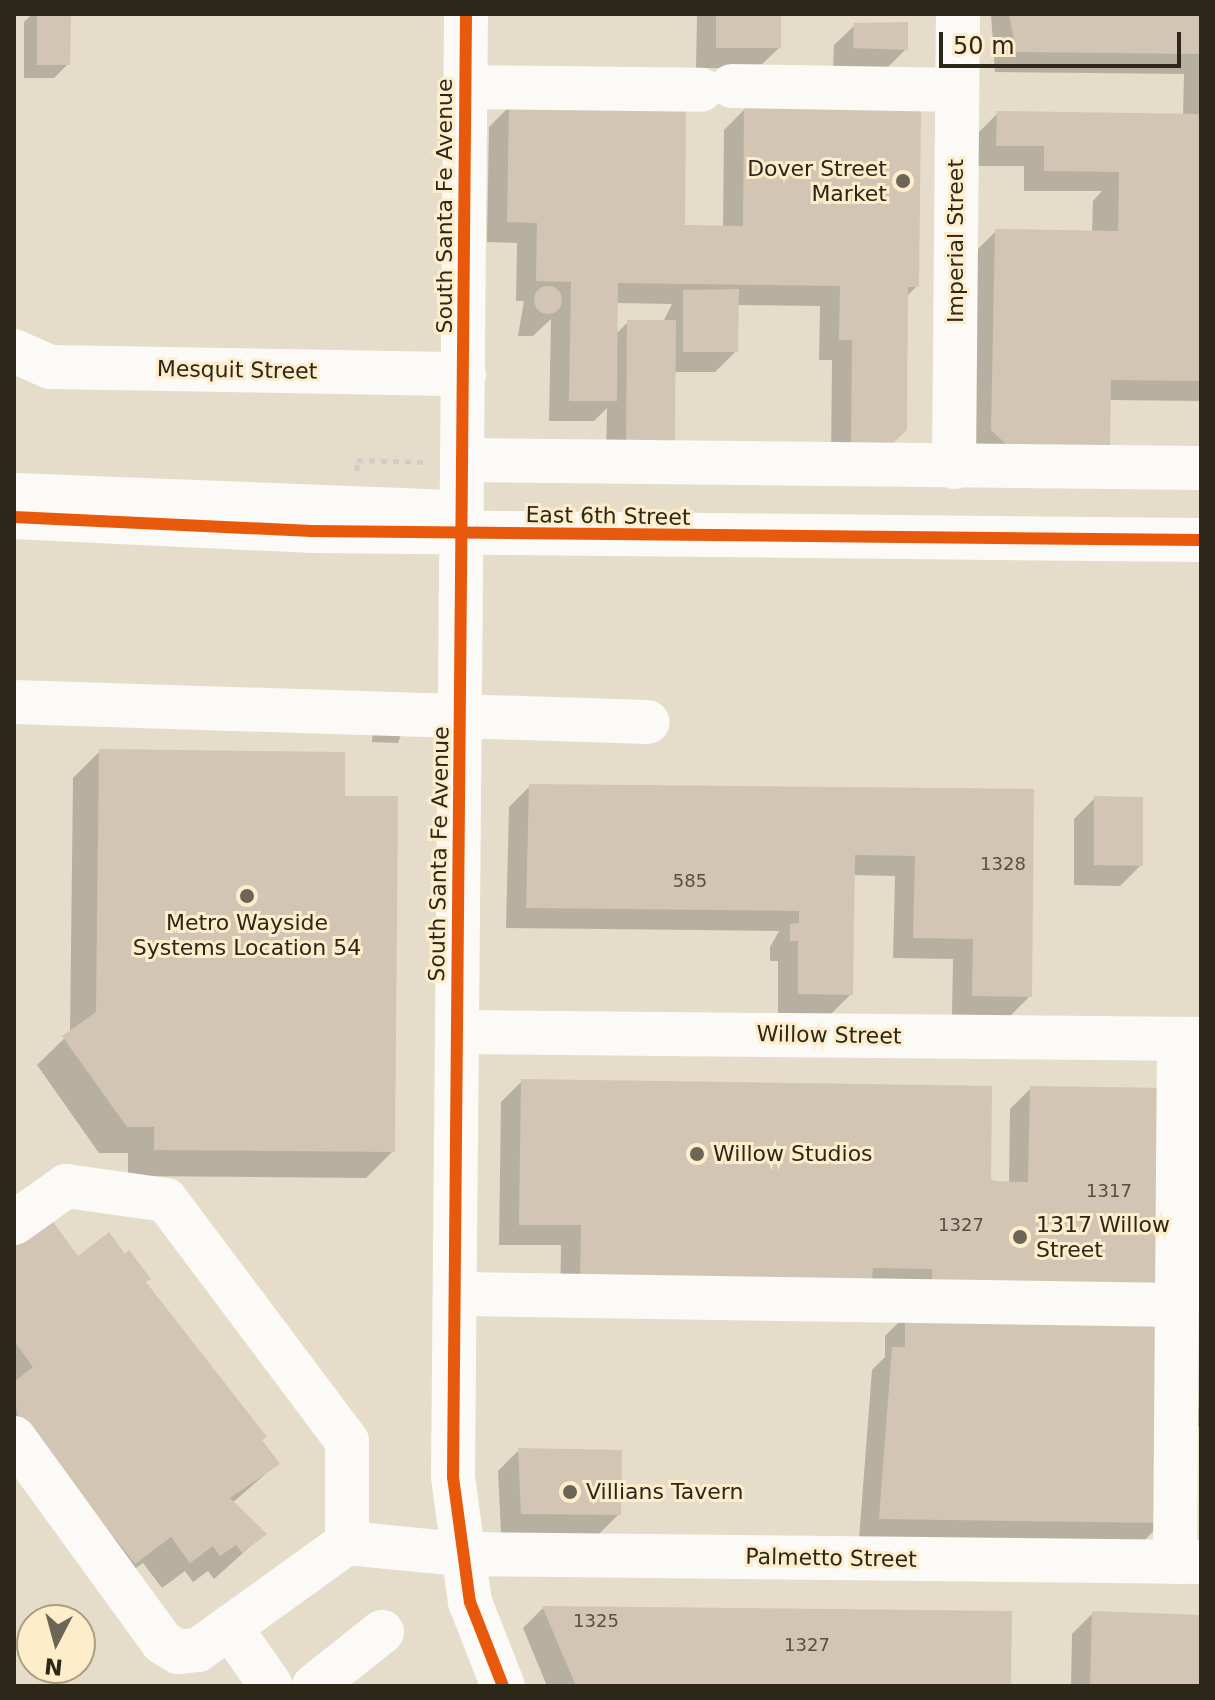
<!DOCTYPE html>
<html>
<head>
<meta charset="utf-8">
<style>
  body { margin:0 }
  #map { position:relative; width:1215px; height:1700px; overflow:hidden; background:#e5dcc9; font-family:"DejaVu Sans",sans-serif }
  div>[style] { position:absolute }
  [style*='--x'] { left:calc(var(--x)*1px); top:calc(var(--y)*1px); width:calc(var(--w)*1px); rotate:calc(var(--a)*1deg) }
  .shadow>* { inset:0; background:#0003 }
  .building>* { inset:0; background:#d2c5b4 }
  .round { border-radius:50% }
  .path>* { height:5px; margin-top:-2.5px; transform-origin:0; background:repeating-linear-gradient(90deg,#d1cec9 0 6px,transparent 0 12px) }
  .minor>* { height:44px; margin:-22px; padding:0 22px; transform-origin:22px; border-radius:22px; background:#fbfaf7 }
  .major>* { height:44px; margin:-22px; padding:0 22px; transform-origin:22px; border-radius:22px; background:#fbfaf7 }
  .cycleway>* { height:12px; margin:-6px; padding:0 6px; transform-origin:6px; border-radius:6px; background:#e8590c }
  .dots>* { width:22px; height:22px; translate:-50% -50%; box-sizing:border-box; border:4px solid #feedcb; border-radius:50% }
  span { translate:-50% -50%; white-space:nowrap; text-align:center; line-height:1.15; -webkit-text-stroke:6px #feedcb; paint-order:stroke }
  .number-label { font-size:18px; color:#585042 }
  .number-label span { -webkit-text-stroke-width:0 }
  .poi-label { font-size:22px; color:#2d271a }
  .right { translate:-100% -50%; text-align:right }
  .left { translate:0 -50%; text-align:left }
  .street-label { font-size:22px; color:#2d271a }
  .frame { position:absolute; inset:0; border:16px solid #2d271a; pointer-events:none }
  .north { position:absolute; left:16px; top:1604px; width:80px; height:80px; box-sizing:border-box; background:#feedcb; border:2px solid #aa9e84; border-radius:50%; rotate:186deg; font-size:22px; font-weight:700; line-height:32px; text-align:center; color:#2d271a }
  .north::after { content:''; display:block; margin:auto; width:28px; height:36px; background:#6d6657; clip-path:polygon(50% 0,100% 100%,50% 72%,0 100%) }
  .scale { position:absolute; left:939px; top:32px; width:242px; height:36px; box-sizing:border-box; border:4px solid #2d271a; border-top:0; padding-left:10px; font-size:24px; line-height:28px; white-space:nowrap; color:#2d271a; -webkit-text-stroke:6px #feedcb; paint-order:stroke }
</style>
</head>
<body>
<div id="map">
  <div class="shadow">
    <i style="clip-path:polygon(32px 14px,69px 14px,68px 64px,54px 78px,24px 78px,24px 22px)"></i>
    <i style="clip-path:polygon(697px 14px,694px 14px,885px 14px,779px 15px,779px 48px,758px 68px,696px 68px)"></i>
    <i style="clip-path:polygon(991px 14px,1201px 14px,1201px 401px,1109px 400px,1108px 445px,972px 451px,975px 252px,996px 231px,1092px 232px,1093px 201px,1102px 191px,1024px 191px,1024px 166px,976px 166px,977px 134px,998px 113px,1183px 116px,1184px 74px,995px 72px)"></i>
    <i style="clip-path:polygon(855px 25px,906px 49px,885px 70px,833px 68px,834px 45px)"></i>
    <i style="clip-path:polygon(evenodd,510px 106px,683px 227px,723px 228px,724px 130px,745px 109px,917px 286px,906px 297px,905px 429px,831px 463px,832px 360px,819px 360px,820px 306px,736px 305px,736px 351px,715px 372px,674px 372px,673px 439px,652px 460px,606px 460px,607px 408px,594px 421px,549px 421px,551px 319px,533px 336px,518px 336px,524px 301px,516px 301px,517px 243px,487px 242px,489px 127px,510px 106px,616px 303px,672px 304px,663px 322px,628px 322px,616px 334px,616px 303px)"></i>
    <i style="clip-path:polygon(405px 724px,398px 743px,372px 742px,373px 731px)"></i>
    <i style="clip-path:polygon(100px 751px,343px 798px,393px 1151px,366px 1178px,128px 1176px,128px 1153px,99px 1153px,37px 1065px,70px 1033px,73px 778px)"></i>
    <i style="clip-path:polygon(530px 786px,1032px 791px,1030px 996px,1009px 1017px,952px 1016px,953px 959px,893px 958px,895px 876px,852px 875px,851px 994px,830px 1015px,778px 1014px,778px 961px,770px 961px,770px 947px,779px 931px,506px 928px,509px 807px)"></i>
    <i style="clip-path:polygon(1095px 798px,1141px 865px,1120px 886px,1074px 885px,1074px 819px)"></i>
    <i style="clip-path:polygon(522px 1081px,1009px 1184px,1010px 1109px,1031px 1088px,1162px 1522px,1142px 1543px,859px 1539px,872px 1370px,885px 1357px,885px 1336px,906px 1315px,560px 1305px,561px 1245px,499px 1245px,501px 1102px)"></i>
    <i style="clip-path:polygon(1201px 1091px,1201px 1427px,1173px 1427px)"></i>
    <i style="clip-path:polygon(14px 1246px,77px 1258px,277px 1464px,232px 1503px,264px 1534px,214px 1579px,208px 1571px,193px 1582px,185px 1571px,162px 1588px,143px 1563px,107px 1589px,14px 1471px)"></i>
    <i style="clip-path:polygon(519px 1450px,619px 1514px,598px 1535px,501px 1533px,498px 1471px)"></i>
    <i style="clip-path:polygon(543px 1608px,1009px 1686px,547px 1686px,523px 1628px)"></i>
    <i style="clip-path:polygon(1093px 1613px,1201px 1617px,1201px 1686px,1071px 1686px,1072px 1634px)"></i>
  </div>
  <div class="building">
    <i style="clip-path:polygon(37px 14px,71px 14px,70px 65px,37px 65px)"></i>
    <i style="clip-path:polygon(716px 14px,781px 14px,781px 48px,716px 48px)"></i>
    <i style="clip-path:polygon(1009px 14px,1201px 14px,1201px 54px,1016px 52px)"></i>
    <i style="clip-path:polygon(908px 22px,908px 50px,853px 48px,854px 23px)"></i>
    <i style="clip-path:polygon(509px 104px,686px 107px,685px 225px,743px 226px,744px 107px,921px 110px,919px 287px,908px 287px,907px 430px,893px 443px,851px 443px,852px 340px,839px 340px,840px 286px,618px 283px,617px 401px,569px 401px,571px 282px,536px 281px,537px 223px,507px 222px)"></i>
    <i style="clip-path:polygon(997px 111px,1201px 114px,1201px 381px,1111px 380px,1110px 446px,1007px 445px,991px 430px,995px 229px,1118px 231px,1119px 172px,1044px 171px,1044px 146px,996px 146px)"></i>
    <i class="round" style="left:534px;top:286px;width:28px;height:28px"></i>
    <i style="clip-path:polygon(739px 289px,738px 352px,683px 352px,683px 290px)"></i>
    <i style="clip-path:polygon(627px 320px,676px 320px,675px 440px,626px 440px)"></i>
    <i style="clip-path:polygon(99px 749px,345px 752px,345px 796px,398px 796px,395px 1152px,154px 1150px,154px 1127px,127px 1127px,62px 1036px,96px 1012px)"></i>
    <i style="clip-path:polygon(529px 784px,1034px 789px,1032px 997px,972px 996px,973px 939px,913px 938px,915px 856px,855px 855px,853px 995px,798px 994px,798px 941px,790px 941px,790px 924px,799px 923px,799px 911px,526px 908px)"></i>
    <i style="clip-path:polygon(1094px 796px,1143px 797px,1143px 866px,1094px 865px)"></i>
    <i style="clip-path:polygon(521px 1079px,992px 1086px,991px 1181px,1028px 1182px,1030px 1086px,1170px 1088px,1167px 1294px,932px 1291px,932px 1269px,873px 1268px,872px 1281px,580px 1285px,581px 1225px,519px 1225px)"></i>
    <i style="clip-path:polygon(1193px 1089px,1201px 1089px,1201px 1407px,1193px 1407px)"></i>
    <i style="clip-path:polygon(50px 1218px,78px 1256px,109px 1232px,125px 1254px,129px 1250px,151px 1279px,146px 1282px,267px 1437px,262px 1440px,280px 1464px,230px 1498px,267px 1534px,242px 1553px,236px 1545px,220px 1556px,213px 1546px,190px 1563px,171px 1537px,135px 1564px,17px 1414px,14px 1382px,33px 1367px,14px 1341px,14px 1244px)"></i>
    <i style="clip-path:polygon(905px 1313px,1167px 1317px,1164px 1523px,879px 1519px,892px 1347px,905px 1347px)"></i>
    <i style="clip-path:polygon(518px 1448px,622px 1450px,621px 1515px,521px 1514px)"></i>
    <i style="clip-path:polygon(542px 1606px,1012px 1611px,1011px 1686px,576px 1686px)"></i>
    <i style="clip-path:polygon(1092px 1611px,1201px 1615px,1201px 1686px,1090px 1686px)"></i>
  </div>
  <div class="path">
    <i style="--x:357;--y:471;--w:11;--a:-90"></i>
    <i style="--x:357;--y:460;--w:67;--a:1.7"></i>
  </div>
  <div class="minor">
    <i style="--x:466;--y:14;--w:1463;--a:90.51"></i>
    <i style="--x:453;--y:1477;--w:126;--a:82.3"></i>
    <i style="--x:470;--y:1602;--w:90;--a:68.6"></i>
    <i style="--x:732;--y:86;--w:225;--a:1"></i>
    <i style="--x:466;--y:87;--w:235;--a:0.7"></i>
    <i style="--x:14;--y:351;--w:39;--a:24"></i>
    <i style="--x:50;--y:367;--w:414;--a:1"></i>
    <i style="--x:463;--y:460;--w:738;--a:0.62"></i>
    <i style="--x:954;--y:467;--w:453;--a:-89.5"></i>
    <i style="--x:14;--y:495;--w:433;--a:2.2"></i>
    <i style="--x:14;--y:702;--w:634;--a:1.81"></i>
    <i style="--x:457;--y:1032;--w:744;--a:0.54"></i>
    <i style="--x:14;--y:1223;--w:64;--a:-35.4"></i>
    <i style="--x:66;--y:1186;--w:101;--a:8"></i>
    <i style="--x:166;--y:1200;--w:301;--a:53.1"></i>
    <i style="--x:347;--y:1441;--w:102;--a:90"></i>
    <i style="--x:459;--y:1294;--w:719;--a:0.88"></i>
    <i style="--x:14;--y:1438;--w:252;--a:54"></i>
    <i style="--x:162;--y:1642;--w:19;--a:32"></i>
    <i style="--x:178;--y:1652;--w:20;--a:-6"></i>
    <i style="--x:198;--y:1650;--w:183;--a:-35.7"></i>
    <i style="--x:347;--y:1543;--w:114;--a:5.6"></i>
    <i style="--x:460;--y:1554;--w:741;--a:0.62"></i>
    <i style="--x:1175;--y:1562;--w:523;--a:-89.56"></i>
    <i style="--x:230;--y:1627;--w:72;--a:55.2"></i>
    <i style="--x:314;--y:1686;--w:87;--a:-38.5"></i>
  </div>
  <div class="major">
    <i style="--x:14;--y:517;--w:298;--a:2.7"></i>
    <i style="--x:312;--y:531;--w:889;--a:0.58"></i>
  </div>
  <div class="cycleway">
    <i style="--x:466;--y:14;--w:1463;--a:90.51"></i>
    <i style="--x:453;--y:1477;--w:126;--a:82.3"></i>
    <i style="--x:470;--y:1602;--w:90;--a:68.6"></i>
    <i style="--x:14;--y:517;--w:298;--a:2.7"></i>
    <i style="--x:312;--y:531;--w:889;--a:0.58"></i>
  </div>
  <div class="dots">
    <i style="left:903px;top:181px;background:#6d6657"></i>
    <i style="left:247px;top:896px;background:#6d6657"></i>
    <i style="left:697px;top:1154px;background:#6d6657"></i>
    <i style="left:1020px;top:1237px;background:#6d6657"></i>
    <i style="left:570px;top:1492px;background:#6d6657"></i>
  </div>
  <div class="number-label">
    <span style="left:1003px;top:864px">1328</span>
    <span style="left:690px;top:881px">585</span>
    <span style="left:1109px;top:1191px">1317</span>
    <span style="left:961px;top:1225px">1327</span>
    <span style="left:596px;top:1621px">1325</span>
    <span style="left:807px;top:1645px">1327</span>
  </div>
  <div class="poi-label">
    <span class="right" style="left:887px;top:181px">Dover Street<br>Market</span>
    <span style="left:247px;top:935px">Metro Wayside<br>Systems Location 54</span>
    <span class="left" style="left:713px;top:1154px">Willow Studios</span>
    <span class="left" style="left:1036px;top:1237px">1317 Willow<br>Street</span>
    <span class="left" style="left:586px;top:1492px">Villians Tavern</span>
  </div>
  <div class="street-label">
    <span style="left:445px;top:206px;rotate:-90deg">South Santa Fe Avenue</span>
    <span style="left:956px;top:241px;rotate:-90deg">Imperial Street</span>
    <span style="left:237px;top:370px;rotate:1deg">Mesquit Street</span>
    <span style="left:608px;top:516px;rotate:1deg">East 6th Street</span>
    <span style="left:439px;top:854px;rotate:-89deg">South Santa Fe Avenue</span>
    <span style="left:829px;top:1035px;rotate:1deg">Willow Street</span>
    <span style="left:831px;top:1558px;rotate:1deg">Palmetto Street</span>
  </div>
  <div class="frame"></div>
  <div class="north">N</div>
  <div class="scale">50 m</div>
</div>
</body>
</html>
